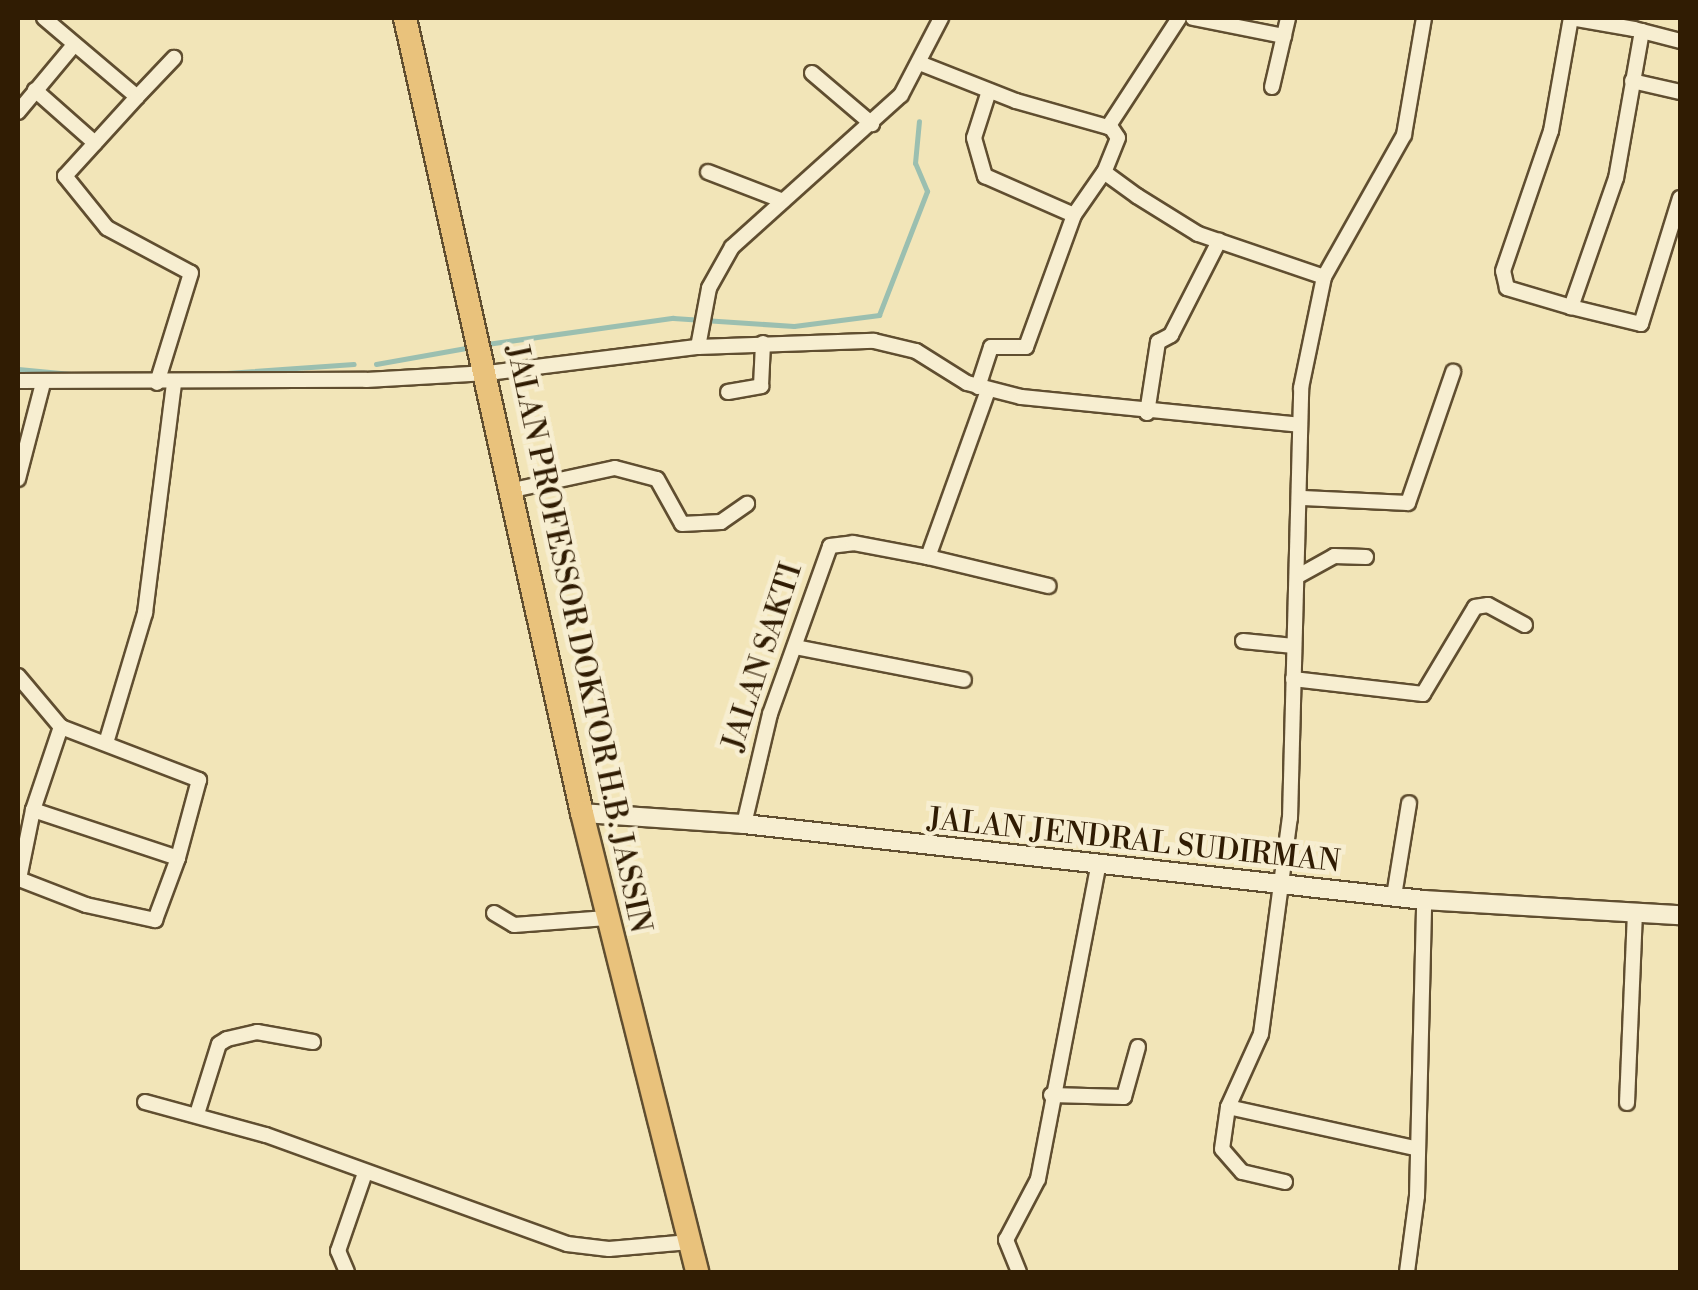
<!DOCTYPE html>
<html>
<head>
<meta charset="utf-8">
<style>
  body { margin:0 }
  #map { position:relative; width:1698px; height:1290px; overflow:hidden; background:#f2e5b8; font-family:"Libre Bodoni",serif }
  div>[style] { position:absolute }
  [style*='--x'] { left:calc(var(--x)*1px); top:calc(var(--y)*1px); width:calc(var(--w)*1px); rotate:calc(var(--a)*1deg) }
  .stream>* { height:5px; margin:-2.5px; padding:0 2.5px; transform-origin:2.5px; border-radius:2.5px; background:#9bbfb0 }
  .roads { filter:drop-shadow(2px 0 #604e30) drop-shadow(-2px 0 #604e30) drop-shadow(0 2px #604e30) drop-shadow(0 -2px #604e30) }
  .minor>* { height:14px; margin:-7px; padding:0 7px; transform-origin:7px; border-radius:7px; background:#f7eed1 }
  .tertiary>* { height:18px; margin:-9px; padding:0 9px; transform-origin:9px; border-radius:9px; background:#f7eed1 }
  .trunk>* { height:22px; margin:-11px; padding:0 11px; transform-origin:11px; border-radius:11px; background:#e9c27c }
  span { translate:-50% -50%; white-space:nowrap; text-align:center; line-height:1.15; -webkit-text-stroke:9px #f7eed1; paint-order:stroke }
  .street-label { font-size:30px; color:#301c03 }
  .frame { position:absolute; inset:0; border:20px solid #301c03; pointer-events:none }
</style>
</head>
<body>
<div id="map">
  <div class="stream">
    <i style="--x:487;--y:344;--w:188;--a:-8"></i>
    <i style="--x:673;--y:318;--w:121;--a:3.8"></i>
    <i style="--x:794;--y:326;--w:86;--a:-7.4"></i>
    <i style="--x:879;--y:315;--w:133;--a:-68.8"></i>
    <i style="--x:927;--y:191;--w:30;--a:-113"></i>
    <i style="--x:915;--y:163;--w:42;--a:-84.6"></i>
    <i style="--x:376;--y:364;--w:97;--a:-10.1"></i>
    <i style="--x:18;--y:369;--w:53;--a:5.4"></i>
    <i style="--x:212;--y:374;--w:142;--a:-4"></i>
  </div>
  <div class="roads">
    <div class="minor">
      <i style="--x:44;--y:18;--w:122;--a:40.3"></i>
      <i style="--x:137;--y:97;--w:107;--a:132.3"></i>
      <i style="--x:65;--y:176;--w:67;--a:51.1"></i>
      <i style="--x:107;--y:228;--w:95;--a:28.2"></i>
      <i style="--x:191;--y:273;--w:115;--a:107.2"></i>
      <i style="--x:1193;--y:18;--w:93;--a:11.2"></i>
      <i style="--x:1642;--y:31;--w:149;--a:100"></i>
      <i style="--x:1616;--y:178;--w:137;--a:109.2"></i>
      <i style="--x:1571;--y:307;--w:67;--a:-163.5"></i>
      <i style="--x:1507;--y:288;--w:17;--a:-103"></i>
      <i style="--x:1503;--y:271;--w:148;--a:-71.1"></i>
      <i style="--x:1551;--y:131;--w:115;--a:-80"></i>
      <i style="--x:1571;--y:18;--w:64;--a:9.9"></i>
      <i style="--x:1634;--y:29;--w:48;--a:14.6"></i>
      <i style="--x:922;--y:64;--w:101;--a:21.5"></i>
      <i style="--x:1016;--y:101;--w:96;--a:15.8"></i>
      <i style="--x:1108;--y:127;--w:130;--a:-56.9"></i>
      <i style="--x:812;--y:73;--w:79;--a:40.4"></i>
      <i style="--x:1632;--y:81;--w:49;--a:12.9"></i>
      <i style="--x:1272;--y:87;--w:71;--a:-76.9"></i>
      <i style="--x:35;--y:90;--w:80;--a:41.5"></i>
      <i style="--x:989;--y:91;--w:49;--a:107.7"></i>
      <i style="--x:974;--y:138;--w:40;--a:74"></i>
      <i style="--x:985;--y:176;--w:97;--a:23.7"></i>
      <i style="--x:137;--y:97;--w:54;--a:-46.5"></i>
      <i style="--x:18;--y:112;--w:86;--a:-50.2"></i>
      <i style="--x:1110;--y:126;--w:14;--a:56"></i>
      <i style="--x:1118;--y:138;--w:37;--a:112"></i>
      <i style="--x:1104;--y:172;--w:41;--a:36"></i>
      <i style="--x:1137;--y:196;--w:72;--a:31.9"></i>
      <i style="--x:1198;--y:234;--w:133;--a:18.8"></i>
      <i style="--x:708;--y:172;--w:80;--a:21.1"></i>
      <i style="--x:1571;--y:307;--w:72;--a:13.7"></i>
      <i style="--x:1641;--y:324;--w:132;--a:-72.8"></i>
      <i style="--x:698;--y:347;--w:60;--a:-79.4"></i>
      <i style="--x:709;--y:288;--w:47;--a:-60.7"></i>
      <i style="--x:732;--y:247;--w:227;--a:-42"></i>
      <i style="--x:901;--y:95;--w:87;--a:-62.5"></i>
      <i style="--x:18;--y:381;--w:348;--a:-0.2"></i>
      <i style="--x:366;--y:380;--w:122;--a:-3.3"></i>
      <i style="--x:488;--y:373;--w:212;--a:-7.1"></i>
      <i style="--x:698;--y:347;--w:176;--a:-2"></i>
      <i style="--x:874;--y:341;--w:43;--a:13.4"></i>
      <i style="--x:916;--y:351;--w:60;--a:32.1"></i>
      <i style="--x:967;--y:383;--w:56;--a:14.5"></i>
      <i style="--x:1021;--y:397;--w:280;--a:5.7"></i>
      <i style="--x:978;--y:387;--w:42;--a:-72"></i>
      <i style="--x:991;--y:347;--w:35;--a:0"></i>
      <i style="--x:1026;--y:347;--w:140;--a:-70"></i>
      <i style="--x:1074;--y:215;--w:52;--a:-55.1"></i>
      <i style="--x:728;--y:392;--w:34;--a:-10"></i>
      <i style="--x:761;--y:386;--w:43;--a:-87.3"></i>
      <i style="--x:1147;--y:413;--w:72;--a:-81.2"></i>
      <i style="--x:1158;--y:342;--w:15;--a:-28"></i>
      <i style="--x:1171;--y:335;--w:106;--a:-62.9"></i>
      <i style="--x:18;--y:479;--w:99;--a:-75.4"></i>
      <i style="--x:513;--y:490;--w:104;--a:-12.2"></i>
      <i style="--x:615;--y:468;--w:43;--a:14.7"></i>
      <i style="--x:657;--y:479;--w:51;--a:60.9"></i>
      <i style="--x:682;--y:524;--w:39;--a:-3"></i>
      <i style="--x:721;--y:522;--w:32;--a:-35"></i>
      <i style="--x:1303;--y:498;--w:105;--a:2.7"></i>
      <i style="--x:1408;--y:503;--w:139;--a:-71"></i>
      <i style="--x:928;--y:557;--w:124;--a:13.5"></i>
      <i style="--x:1300;--y:575;--w:39;--a:-29"></i>
      <i style="--x:1334;--y:556;--w:32;--a:2"></i>
      <i style="--x:1243;--y:641;--w:51;--a:5.6"></i>
      <i style="--x:795;--y:647;--w:172;--a:11"></i>
      <i style="--x:18;--y:676;--w:67;--a:49.9"></i>
      <i style="--x:1293;--y:679;--w:131;--a:6.6"></i>
      <i style="--x:1423;--y:694;--w:101;--a:-59.1"></i>
      <i style="--x:1475;--y:607;--w:13;--a:-9"></i>
      <i style="--x:1488;--y:605;--w:42;--a:28.4"></i>
      <i style="--x:61;--y:727;--w:148;--a:21"></i>
      <i style="--x:199;--y:780;--w:81;--a:105.1"></i>
      <i style="--x:178;--y:858;--w:153;--a:-161.7"></i>
      <i style="--x:33;--y:810;--w:88;--a:-71.4"></i>
      <i style="--x:106;--y:743;--w:136;--a:-73.3"></i>
      <i style="--x:145;--y:613;--w:232;--a:-82.8"></i>
      <i style="--x:33;--y:810;--w:70;--a:101.5"></i>
      <i style="--x:19;--y:879;--w:72;--a:21.2"></i>
      <i style="--x:86;--y:905;--w:71;--a:12.3"></i>
      <i style="--x:155;--y:920;--w:66;--a:-69.6"></i>
      <i style="--x:744;--y:824;--w:113;--a:-76.7"></i>
      <i style="--x:770;--y:714;--w:178;--a:-70.3"></i>
      <i style="--x:830;--y:546;--w:23;--a:-7"></i>
      <i style="--x:853;--y:543;--w:76;--a:10.6"></i>
      <i style="--x:928;--y:557;--w:177;--a:-70.2"></i>
      <i style="--x:1394;--y:896;--w:94;--a:-80.8"></i>
      <i style="--x:494;--y:913;--w:23;--a:31"></i>
      <i style="--x:514;--y:925;--w:93;--a:-4.3"></i>
      <i style="--x:1051;--y:1095;--w:73;--a:1.6"></i>
      <i style="--x:1124;--y:1097;--w:52;--a:-74.4"></i>
      <i style="--x:145;--y:1102;--w:125;--a:15.3"></i>
      <i style="--x:266;--y:1135;--w:320;--a:19.9"></i>
      <i style="--x:567;--y:1244;--w:42;--a:6.8"></i>
      <i style="--x:609;--y:1249;--w:81;--a:-4.9"></i>
      <i style="--x:1627;--y:1103;--w:190;--a:-87.6"></i>
      <i style="--x:1228;--y:1107;--w:191;--a:12.4"></i>
      <i style="--x:197;--y:1114;--w:73;--a:-72.6"></i>
      <i style="--x:219;--y:1044;--w:9;--a:-32"></i>
      <i style="--x:227;--y:1039;--w:31;--a:-13"></i>
      <i style="--x:257;--y:1032;--w:57;--a:10.1"></i>
      <i style="--x:1285;--y:1182;--w:44;--a:-166.9"></i>
      <i style="--x:1242;--y:1172;--w:30;--a:-131"></i>
      <i style="--x:1222;--y:1149;--w:42;--a:-81.9"></i>
      <i style="--x:1228;--y:1107;--w:80;--a:-65.7"></i>
      <i style="--x:1261;--y:1034;--w:218;--a:-82.4"></i>
      <i style="--x:1290;--y:818;--w:430;--a:-88.5"></i>
      <i style="--x:1301;--y:388;--w:113;--a:-78.3"></i>
      <i style="--x:1324;--y:277;--w:163;--a:-60.6"></i>
      <i style="--x:1404;--y:135;--w:119;--a:-80.3"></i>
      <i style="--x:347;--y:1272;--w:23;--a:-113"></i>
      <i style="--x:338;--y:1251;--w:83;--a:-70.9"></i>
      <i style="--x:1019;--y:1272;--w:35;--a:-112"></i>
      <i style="--x:1006;--y:1240;--w:69;--a:-62.3"></i>
      <i style="--x:1038;--y:1179;--w:318;--a:-79.1"></i>
      <i style="--x:1407;--y:1272;--w:77;--a:-82.5"></i>
      <i style="--x:1417;--y:1196;--w:296;--a:-88.6"></i>
    </div>
    <div class="tertiary">
      <i style="--x:582;--y:813;--w:162;--a:3.9"></i>
      <i style="--x:744;--y:824;--w:684;--a:6.38"></i>
      <i style="--x:1424;--y:900;--w:256;--a:3.4"></i>
    </div>
    <div class="trunk">
      <i style="--x:405;--y:18;--w:814;--a:77.45"></i>
      <i style="--x:582;--y:813;--w:473;--a:75.9"></i>
    </div>
  </div>
  <div class="street-label">
    <span style="left:578px;top:639px;rotate:78deg">JALAN PROFESSOR DOKTOR H.B. JASSIN</span>
    <span style="left:763px;top:657px;rotate:-72deg">JALAN SAKTI</span>
    <span style="left:1134px;top:841px;rotate:6deg">JALAN JENDRAL SUDIRMAN</span>
  </div>
  <div class="frame"></div>
</div>
</body>
</html>
